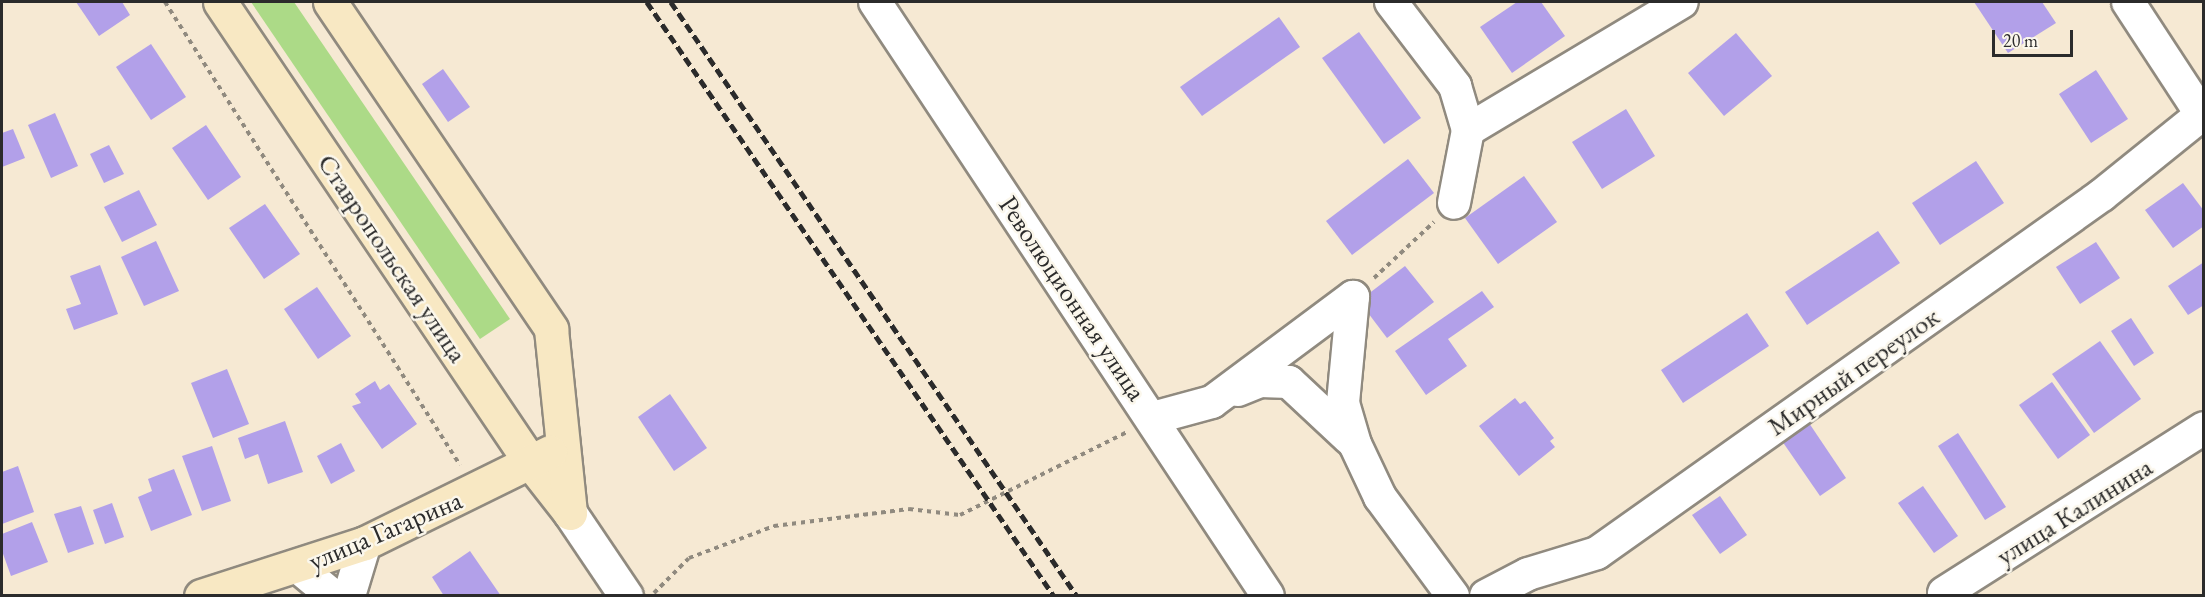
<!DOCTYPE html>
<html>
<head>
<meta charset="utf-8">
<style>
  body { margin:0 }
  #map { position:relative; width:2205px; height:597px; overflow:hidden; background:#f6e9d3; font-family:"EB Garamond",serif }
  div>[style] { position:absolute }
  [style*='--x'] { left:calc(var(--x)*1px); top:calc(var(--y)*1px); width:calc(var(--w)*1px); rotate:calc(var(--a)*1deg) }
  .green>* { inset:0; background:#acda87 }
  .building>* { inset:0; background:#b2a0e9 }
  .path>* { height:4px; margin-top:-2px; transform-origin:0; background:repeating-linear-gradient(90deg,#908a7f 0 4.5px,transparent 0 9px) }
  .roads { filter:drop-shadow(2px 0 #908a7f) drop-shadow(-2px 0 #908a7f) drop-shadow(0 2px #908a7f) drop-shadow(0 -2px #908a7f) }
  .minor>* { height:32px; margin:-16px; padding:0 16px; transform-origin:16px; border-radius:16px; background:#fff }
  .tertiary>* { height:33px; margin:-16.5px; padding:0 16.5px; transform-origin:16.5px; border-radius:16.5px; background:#fff }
  .secondary>* { height:33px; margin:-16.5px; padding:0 16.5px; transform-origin:16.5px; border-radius:16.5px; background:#f8e8c3 }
  .rail>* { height:4.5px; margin-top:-2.25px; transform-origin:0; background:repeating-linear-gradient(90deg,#2b2b2b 0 9px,transparent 0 13.5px) }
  span { translate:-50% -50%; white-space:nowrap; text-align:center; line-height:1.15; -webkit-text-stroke:5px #fbf7ec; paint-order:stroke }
  .street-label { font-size:27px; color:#2b2b2b }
  .frame { position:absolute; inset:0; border:3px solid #2b2b2b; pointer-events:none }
  .scale { position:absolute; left:1992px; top:30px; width:81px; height:27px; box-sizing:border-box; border:3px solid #2b2b2b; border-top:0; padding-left:8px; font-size:18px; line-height:21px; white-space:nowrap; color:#2b2b2b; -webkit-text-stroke:4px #fbf7ec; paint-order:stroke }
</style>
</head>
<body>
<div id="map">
  <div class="green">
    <i style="clip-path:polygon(251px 2px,294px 2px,510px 319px,480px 339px)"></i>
  </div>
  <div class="building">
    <i style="clip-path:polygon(76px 2px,122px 2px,130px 15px,99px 36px)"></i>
    <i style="clip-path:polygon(1517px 2px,1541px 2px,1565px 36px,1512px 73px,1480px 27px)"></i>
    <i style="clip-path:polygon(1974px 2px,2042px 2px,2056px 23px,2008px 53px)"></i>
    <i style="clip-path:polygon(1279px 17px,1300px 47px,1202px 116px,1180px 87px)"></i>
    <i style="clip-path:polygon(1359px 32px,1421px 118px,1384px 144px,1322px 58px)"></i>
    <i style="clip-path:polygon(1736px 33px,1772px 76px,1724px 116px,1688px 73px)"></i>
    <i style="clip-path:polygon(151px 44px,186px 97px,151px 120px,116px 67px)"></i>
    <i style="clip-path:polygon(443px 69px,470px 107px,448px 122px,422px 84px)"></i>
    <i style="clip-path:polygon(2096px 70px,2128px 119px,2091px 143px,2059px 94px)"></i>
    <i style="clip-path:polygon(1626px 109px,1655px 156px,1602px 189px,1572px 142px)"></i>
    <i style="clip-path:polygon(55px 113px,78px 166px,51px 178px,28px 125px)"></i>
    <i style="clip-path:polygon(206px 125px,241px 177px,208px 200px,172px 148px)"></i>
    <i style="clip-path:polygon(13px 129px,25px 158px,2px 167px,2px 133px)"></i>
    <i style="clip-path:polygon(109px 145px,124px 174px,104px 183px,90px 154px)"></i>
    <i style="clip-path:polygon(1408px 159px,1434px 193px,1352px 255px,1326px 221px)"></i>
    <i style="clip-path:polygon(1976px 161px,2004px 203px,1940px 245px,1912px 203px)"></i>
    <i style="clip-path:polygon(1524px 176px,1557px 222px,1498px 264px,1465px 218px)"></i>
    <i style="clip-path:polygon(2183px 183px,2204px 211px,2204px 226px,2173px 248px,2145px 210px)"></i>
    <i style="clip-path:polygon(139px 190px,157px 225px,122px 242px,104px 207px)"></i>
    <i style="clip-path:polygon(265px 204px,300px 254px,264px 279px,229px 228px)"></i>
    <i style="clip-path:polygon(1878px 231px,1900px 263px,1807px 325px,1785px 292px)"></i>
    <i style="clip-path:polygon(156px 241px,179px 291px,144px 306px,121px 257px)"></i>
    <i style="clip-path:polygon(2096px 242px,2120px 278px,2080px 304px,2056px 267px)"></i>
    <i style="clip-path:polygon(2204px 262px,2204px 305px,2188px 315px,2168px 286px)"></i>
    <i style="clip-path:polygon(100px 265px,118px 314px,74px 330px,66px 309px,81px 304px,70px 276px)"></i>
    <i style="clip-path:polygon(1405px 266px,1434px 302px,1387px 338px,1359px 301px)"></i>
    <i style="clip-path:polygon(317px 287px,351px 336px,318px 359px,284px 309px)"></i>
    <i style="clip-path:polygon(1482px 291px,1494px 307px,1448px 339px,1467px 366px,1426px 395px,1395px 351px)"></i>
    <i style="clip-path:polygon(1747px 313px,1769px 346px,1683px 403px,1661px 370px)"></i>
    <i style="clip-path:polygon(2131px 318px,2154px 353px,2134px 366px,2111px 331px)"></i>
    <i style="clip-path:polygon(2100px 341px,2141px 399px,2094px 433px,2052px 374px)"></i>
    <i style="clip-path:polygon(227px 369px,249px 424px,213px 438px,191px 383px)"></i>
    <i style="clip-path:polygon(375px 381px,380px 390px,389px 384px,417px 424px,382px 449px,352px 406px,361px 403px,355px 394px)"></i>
    <i style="clip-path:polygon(2052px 382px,2090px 435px,2058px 459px,2019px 405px)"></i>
    <i style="clip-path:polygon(670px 394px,707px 448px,674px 471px,638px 417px)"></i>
    <i style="clip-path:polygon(1515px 398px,1520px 404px,1525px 401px,1554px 438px,1550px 441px,1555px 447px,1519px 476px,1479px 426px)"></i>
    <i style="clip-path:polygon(285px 421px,303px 472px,268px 484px,258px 454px,245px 459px,238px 438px)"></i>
    <i style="clip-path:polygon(1809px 423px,1846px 478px,1820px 496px,1782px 441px)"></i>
    <i style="clip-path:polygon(1958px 433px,2006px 507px,1985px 520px,1938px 446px)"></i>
    <i style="clip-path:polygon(341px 443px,355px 471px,331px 484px,317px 456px)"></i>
    <i style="clip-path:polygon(212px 446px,231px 501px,202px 511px,182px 456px)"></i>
    <i style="clip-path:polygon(18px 466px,34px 512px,2px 524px,2px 472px)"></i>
    <i style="clip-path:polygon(174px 469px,192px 515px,151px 531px,138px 497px,152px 491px,148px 479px)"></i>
    <i style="clip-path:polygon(1923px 486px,1958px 536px,1934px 553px,1898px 503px)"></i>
    <i style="clip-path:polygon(1720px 496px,1747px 535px,1720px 554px,1692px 515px)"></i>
    <i style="clip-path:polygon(112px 503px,124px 537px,105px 544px,93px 510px)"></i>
    <i style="clip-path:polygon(81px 506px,94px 544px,68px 553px,54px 514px)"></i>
    <i style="clip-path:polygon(32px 522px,48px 562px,11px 576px,2px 551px,2px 534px)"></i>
    <i style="clip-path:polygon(470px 551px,501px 596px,444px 596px,432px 577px)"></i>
  </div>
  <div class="path">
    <i style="--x:165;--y:2;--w:549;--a:57.5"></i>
    <i style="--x:1374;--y:278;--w:82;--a:-43"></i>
    <i style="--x:654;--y:593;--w:49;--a:-45"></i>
    <i style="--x:689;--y:558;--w:91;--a:-20.6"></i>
    <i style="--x:774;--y:526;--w:136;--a:-7.2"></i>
    <i style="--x:909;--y:509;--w:51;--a:6.7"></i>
    <i style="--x:960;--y:515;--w:186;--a:-26.4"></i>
  </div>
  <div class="roads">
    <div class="minor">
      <i style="--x:875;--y:2;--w:712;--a:56.51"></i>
      <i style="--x:1391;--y:2;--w:106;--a:52.7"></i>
      <i style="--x:1455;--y:86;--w:46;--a:73.5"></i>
      <i style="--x:1468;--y:130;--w:74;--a:100.9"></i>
      <i style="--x:2128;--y:2;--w:139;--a:56.8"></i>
      <i style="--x:1468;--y:130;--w:249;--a:-30.9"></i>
      <i style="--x:1238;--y:390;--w:24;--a:-22"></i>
      <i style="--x:1260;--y:381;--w:29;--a:2"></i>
      <i style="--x:1289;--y:382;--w:82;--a:43"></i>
      <i style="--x:1153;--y:418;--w:61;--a:-15.2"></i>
      <i style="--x:1212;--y:402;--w:176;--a:-36.7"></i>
      <i style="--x:1353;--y:297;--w:106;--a:95.4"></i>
      <i style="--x:1343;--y:403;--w:43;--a:73.7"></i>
      <i style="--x:1355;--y:444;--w:59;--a:64.7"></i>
      <i style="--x:1380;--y:497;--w:123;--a:53.6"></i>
      <i style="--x:298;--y:567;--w:45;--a:39.6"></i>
      <i style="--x:1944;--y:593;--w:308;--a:-32.4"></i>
      <i style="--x:349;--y:596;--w:55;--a:-73.2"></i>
      <i style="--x:1486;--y:596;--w:47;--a:-27.6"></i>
      <i style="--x:1528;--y:574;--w:72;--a:-16.9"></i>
      <i style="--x:1597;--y:553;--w:619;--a:-35.33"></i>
      <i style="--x:2102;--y:195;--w:127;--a:-38.9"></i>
    </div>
    <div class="tertiary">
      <i style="--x:570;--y:513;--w:100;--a:56"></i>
    </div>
    <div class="secondary">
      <i style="--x:220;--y:2;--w:556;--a:56"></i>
      <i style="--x:531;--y:463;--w:63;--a:52"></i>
      <i style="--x:330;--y:2;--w:395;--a:55.9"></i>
      <i style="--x:551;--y:329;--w:185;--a:84.1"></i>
      <i style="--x:201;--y:596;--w:172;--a:-17.9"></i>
      <i style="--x:365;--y:543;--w:206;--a:-26.2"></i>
    </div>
  </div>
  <div class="rail">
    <i style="--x:647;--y:2;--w:720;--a:55.58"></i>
    <i style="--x:671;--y:2;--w:719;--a:55.65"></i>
  </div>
  <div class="street-label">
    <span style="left:393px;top:258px;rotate:56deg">Ставропольская улица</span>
    <span style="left:1073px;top:298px;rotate:56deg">Революционная улица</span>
    <span style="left:1853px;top:371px;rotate:-35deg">Мирный переулок</span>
    <span style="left:2074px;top:511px;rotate:-32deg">улица Калинина</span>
    <span style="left:385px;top:530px;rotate:-23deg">улица Гагарина</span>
  </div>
  <div class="frame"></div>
  <div class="scale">20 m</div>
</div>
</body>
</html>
